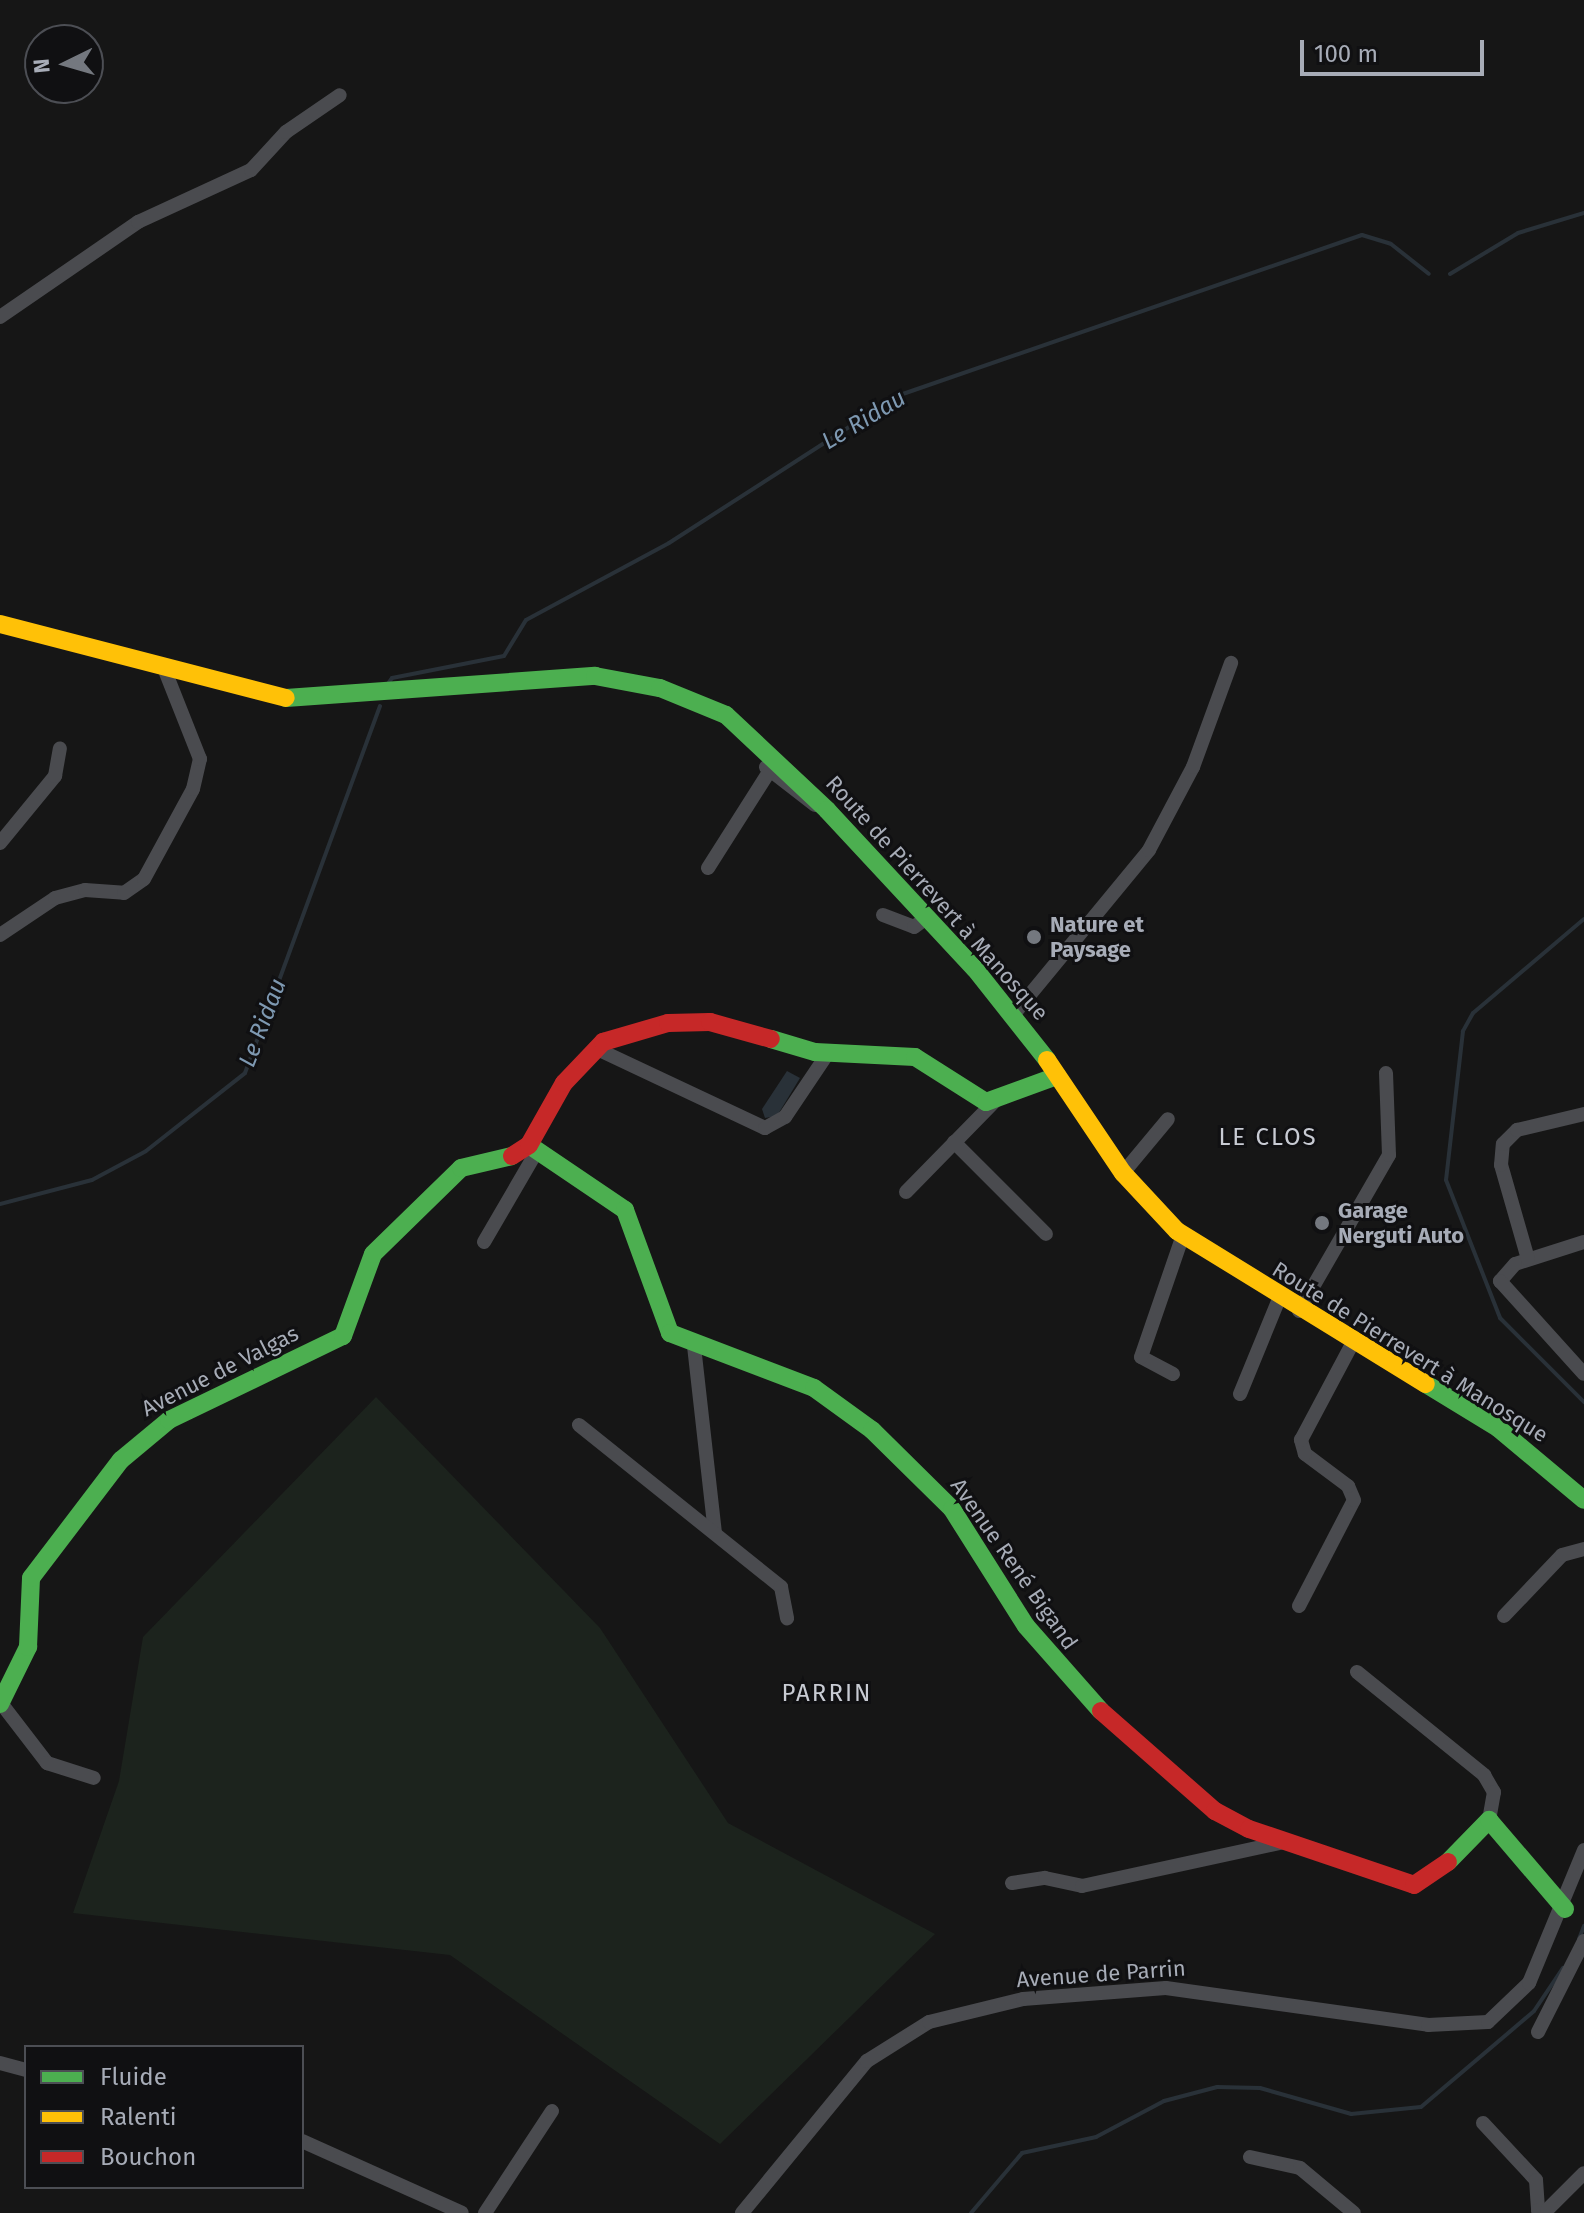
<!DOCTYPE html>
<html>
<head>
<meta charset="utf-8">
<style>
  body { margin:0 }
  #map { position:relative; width:1584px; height:2213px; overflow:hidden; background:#161616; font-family:"Fira Sans",sans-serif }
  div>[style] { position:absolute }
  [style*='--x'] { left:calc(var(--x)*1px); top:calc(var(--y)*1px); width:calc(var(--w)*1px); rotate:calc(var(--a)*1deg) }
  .green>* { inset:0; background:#1c231d }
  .water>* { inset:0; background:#293138 }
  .stream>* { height:4px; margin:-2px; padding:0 2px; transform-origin:2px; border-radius:2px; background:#293138 }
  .street>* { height:14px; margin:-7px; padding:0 7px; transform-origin:7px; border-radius:7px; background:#4a4b4f }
  .fast>* { height:18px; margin:-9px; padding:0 9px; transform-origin:9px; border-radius:9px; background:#4caf50 }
  .slow>* { height:18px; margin:-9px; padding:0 9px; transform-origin:9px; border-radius:9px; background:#ffc107 }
  .jam>* { height:18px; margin:-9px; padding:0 9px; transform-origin:9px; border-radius:9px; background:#c62828 }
  .dots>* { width:22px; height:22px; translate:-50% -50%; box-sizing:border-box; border:4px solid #101012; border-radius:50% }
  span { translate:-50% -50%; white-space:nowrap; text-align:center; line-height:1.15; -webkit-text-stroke:6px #101012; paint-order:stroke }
  .street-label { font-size:22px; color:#a7acb7 }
  .poi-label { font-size:22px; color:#a7acb7; font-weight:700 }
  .left { translate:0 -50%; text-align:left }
  .water-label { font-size:24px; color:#7e99b2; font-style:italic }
  .neighbourhood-label { font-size:24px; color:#c8cbd3; letter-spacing:2px }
  .legend { position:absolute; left:24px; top:2045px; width:280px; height:144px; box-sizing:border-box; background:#101012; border:2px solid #4c4e54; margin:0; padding:10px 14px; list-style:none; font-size:24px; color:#a7acb7 }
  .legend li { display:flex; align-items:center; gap:16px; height:40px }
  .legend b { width:40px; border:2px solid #4c4e54 }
  .north { position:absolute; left:24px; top:24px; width:80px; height:80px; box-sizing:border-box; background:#101012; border:2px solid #4c4e54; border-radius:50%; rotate:265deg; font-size:22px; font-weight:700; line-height:32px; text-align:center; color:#a7acb7 }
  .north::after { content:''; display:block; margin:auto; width:28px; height:36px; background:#74787f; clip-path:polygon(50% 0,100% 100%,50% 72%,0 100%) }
  .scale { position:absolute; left:1300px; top:40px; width:184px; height:36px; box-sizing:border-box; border:4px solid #a7acb7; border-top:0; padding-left:10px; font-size:24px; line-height:28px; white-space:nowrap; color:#a7acb7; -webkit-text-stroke:6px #101012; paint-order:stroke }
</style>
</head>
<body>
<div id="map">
  <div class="green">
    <i style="clip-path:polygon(376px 1397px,600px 1628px,728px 1823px,935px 1934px,720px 2144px,450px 1955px,73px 1913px,119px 1781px,143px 1637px)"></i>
  </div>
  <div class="water">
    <i style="clip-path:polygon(787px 1071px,800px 1078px,777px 1116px,765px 1118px,762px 1109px)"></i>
  </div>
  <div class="stream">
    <i style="--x:1450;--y:274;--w:79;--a:-31.1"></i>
    <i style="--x:1518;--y:233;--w:69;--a:-16.9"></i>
    <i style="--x:385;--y:688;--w:12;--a:-55"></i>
    <i style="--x:392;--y:678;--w:114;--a:-11.1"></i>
    <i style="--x:504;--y:656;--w:42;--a:-58.6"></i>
    <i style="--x:526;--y:620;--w:162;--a:-28.3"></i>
    <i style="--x:669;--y:543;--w:271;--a:-32.8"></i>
    <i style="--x:897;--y:396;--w:492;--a:-19.1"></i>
    <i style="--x:1362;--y:235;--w:30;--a:17"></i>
    <i style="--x:1391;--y:244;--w:48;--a:38.3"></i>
    <i style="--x:1584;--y:919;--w:145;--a:139.7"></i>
    <i style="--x:1473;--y:1013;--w:21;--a:119"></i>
    <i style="--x:1463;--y:1031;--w:150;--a:96.5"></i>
    <i style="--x:1446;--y:1180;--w:148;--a:68.6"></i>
    <i style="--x:1500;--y:1318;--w:119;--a:45"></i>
    <i style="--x:0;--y:1204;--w:95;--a:-14.6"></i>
    <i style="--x:92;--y:1180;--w:61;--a:-28.2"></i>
    <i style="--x:146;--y:1151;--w:126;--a:-38.2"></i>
    <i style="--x:245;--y:1073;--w:391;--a:-69.8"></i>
    <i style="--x:1579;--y:1939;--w:14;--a:-69"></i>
    <i style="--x:971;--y:2213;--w:79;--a:-49.6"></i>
    <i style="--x:1022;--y:2153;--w:76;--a:-12.2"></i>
    <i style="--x:1096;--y:2137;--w:77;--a:-27.9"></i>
    <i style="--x:1164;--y:2101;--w:55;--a:-14.8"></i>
    <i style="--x:1217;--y:2087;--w:43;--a:1.3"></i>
    <i style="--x:1260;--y:2088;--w:95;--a:15.9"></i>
    <i style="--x:1351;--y:2114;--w:70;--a:-5.7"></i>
    <i style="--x:1421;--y:2107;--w:148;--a:-40.3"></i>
    <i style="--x:1534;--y:2011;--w:52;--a:-56"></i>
  </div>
  <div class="street">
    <i style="--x:0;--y:317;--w:168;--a:-34.5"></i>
    <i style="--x:138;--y:222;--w:124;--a:-24.7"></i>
    <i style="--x:251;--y:170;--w:52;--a:-47.4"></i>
    <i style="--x:286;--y:132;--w:65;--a:-34.4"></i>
    <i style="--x:766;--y:767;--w:62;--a:37.8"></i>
    <i style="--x:0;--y:843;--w:87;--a:-50.6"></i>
    <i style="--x:55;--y:776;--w:28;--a:-80"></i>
    <i style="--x:708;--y:868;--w:114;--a:-57.6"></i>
    <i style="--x:883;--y:915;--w:33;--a:21"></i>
    <i style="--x:914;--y:927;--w:17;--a:-36"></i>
    <i style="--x:0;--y:935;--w:66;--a:-33.9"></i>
    <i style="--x:55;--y:898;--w:31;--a:-15"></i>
    <i style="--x:85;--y:890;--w:39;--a:4"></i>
    <i style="--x:124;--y:893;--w:24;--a:-35"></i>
    <i style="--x:144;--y:879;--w:102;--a:-61.4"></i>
    <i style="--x:193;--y:789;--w:31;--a:-77"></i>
    <i style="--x:200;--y:759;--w:92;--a:-111.6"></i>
    <i style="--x:1014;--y:1014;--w:212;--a:-50.5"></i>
    <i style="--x:1149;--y:850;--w:94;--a:-62.1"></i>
    <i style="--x:1193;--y:767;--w:111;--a:-69.9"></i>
    <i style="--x:595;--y:1048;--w:188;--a:25.2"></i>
    <i style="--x:765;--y:1128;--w:23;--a:-29"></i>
    <i style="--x:785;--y:1117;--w:77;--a:-56.1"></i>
    <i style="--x:954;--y:1142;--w:130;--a:45"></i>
    <i style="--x:1123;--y:1173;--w:70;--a:-50.2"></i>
    <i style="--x:906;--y:1192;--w:126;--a:-45.6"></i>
    <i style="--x:484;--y:1242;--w:105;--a:-59.8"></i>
    <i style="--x:1584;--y:1242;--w:72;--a:162.3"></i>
    <i style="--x:1515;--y:1264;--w:23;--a:131"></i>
    <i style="--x:1500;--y:1281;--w:125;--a:47.9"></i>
    <i style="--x:1528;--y:1259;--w:98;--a:-106"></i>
    <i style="--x:1501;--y:1165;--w:21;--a:-85"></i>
    <i style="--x:1503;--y:1144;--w:20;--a:-45"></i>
    <i style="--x:1517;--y:1130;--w:69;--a:-13.4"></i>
    <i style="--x:1299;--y:1311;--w:180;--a:-60"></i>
    <i style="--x:1389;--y:1155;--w:82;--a:-92.1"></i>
    <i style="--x:694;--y:1346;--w:187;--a:83.6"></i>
    <i style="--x:1173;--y:1374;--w:36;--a:-152"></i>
    <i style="--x:1141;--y:1357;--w:129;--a:-71"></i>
    <i style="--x:1240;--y:1394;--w:103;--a:-67.7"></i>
    <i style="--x:579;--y:1425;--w:259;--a:38.7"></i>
    <i style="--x:781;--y:1587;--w:32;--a:79"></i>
    <i style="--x:1299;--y:1606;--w:119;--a:-62.6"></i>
    <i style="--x:1354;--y:1500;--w:15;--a:-113"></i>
    <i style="--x:1348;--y:1486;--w:54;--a:-143.3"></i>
    <i style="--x:1305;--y:1454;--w:15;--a:-106"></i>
    <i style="--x:1301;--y:1440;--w:111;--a:-62"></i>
    <i style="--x:1504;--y:1616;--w:84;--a:-46.4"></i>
    <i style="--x:1562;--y:1555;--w:23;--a:-15"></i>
    <i style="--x:1357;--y:1672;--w:164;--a:39"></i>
    <i style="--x:1484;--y:1775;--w:20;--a:60"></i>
    <i style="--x:1494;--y:1792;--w:28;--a:100"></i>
    <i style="--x:1;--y:1703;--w:76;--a:52.5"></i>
    <i style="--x:47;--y:1763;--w:49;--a:17.7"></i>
    <i style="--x:1012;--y:1883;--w:33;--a:-9"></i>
    <i style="--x:1045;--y:1878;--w:38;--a:12"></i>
    <i style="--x:1082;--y:1886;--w:206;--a:-12.3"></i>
    <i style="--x:1538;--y:2032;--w:102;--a:-63.2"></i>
    <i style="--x:0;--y:2063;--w:27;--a:15"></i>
    <i style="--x:1483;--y:2123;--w:78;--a:47.1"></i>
    <i style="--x:1536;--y:2180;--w:30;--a:86"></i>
    <i style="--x:1538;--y:2210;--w:9;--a:0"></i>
    <i style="--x:1547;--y:2210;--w:52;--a:-45"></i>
    <i style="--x:302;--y:2141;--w:175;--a:24.2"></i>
    <i style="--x:1250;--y:2157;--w:51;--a:12.4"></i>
    <i style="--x:1300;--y:2168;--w:70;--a:39.8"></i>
    <i style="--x:485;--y:2213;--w:122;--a:-56.7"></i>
    <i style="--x:742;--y:2213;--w:197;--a:-50.6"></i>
    <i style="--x:867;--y:2061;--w:73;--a:-32.2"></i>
    <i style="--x:929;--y:2022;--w:97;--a:-13.7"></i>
    <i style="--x:1023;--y:1999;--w:143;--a:-4.4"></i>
    <i style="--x:1166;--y:1988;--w:265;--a:8"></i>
    <i style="--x:1428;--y:2025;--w:60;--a:-2.9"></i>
    <i style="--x:1488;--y:2022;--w:57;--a:-43.6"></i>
    <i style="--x:1529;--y:1983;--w:144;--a:-67.5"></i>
  </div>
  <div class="fast">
    <i style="--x:286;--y:698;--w:310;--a:-4.1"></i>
    <i style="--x:595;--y:676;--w:66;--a:10.5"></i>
    <i style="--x:660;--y:688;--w:71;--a:22.2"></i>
    <i style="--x:726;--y:715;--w:139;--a:43.2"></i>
    <i style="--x:827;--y:810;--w:217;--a:47.1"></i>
    <i style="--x:975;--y:969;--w:116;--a:51.6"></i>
    <i style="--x:771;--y:1039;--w:46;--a:16.5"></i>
    <i style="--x:815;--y:1052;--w:100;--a:2.9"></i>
    <i style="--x:915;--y:1057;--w:84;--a:32.4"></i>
    <i style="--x:986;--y:1102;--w:76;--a:-20.1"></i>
    <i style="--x:529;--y:1145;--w:116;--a:34.1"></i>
    <i style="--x:625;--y:1210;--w:131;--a:69.9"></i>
    <i style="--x:670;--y:1333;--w:154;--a:20.9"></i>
    <i style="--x:814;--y:1388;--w:72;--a:35.9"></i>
    <i style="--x:872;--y:1430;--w:112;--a:44.6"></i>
    <i style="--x:952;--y:1509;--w:138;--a:57.7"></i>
    <i style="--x:1026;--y:1626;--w:113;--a:48.6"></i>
    <i style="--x:1426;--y:1384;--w:84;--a:31.4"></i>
    <i style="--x:1498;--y:1428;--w:112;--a:39.9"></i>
    <i style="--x:0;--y:1704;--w:64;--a:-63.8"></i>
    <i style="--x:28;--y:1647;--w:69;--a:-87.5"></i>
    <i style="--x:31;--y:1578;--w:148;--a:-52.7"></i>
    <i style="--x:121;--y:1460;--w:62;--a:-39.8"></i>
    <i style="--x:169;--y:1420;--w:193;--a:-25.8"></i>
    <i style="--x:343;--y:1336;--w:87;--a:-69.9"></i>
    <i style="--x:373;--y:1254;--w:123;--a:-44.3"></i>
    <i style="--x:461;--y:1168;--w:52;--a:-13.2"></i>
    <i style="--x:1448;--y:1862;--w:59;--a:-45.7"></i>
    <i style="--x:1489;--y:1820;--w:117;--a:49.5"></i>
  </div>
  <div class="slow">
    <i style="--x:0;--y:624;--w:295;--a:14.5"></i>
    <i style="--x:1047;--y:1060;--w:136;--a:56.1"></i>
    <i style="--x:1123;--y:1173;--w:79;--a:47"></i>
    <i style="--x:1177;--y:1231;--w:292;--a:31.6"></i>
  </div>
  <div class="jam">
    <i style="--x:512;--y:1156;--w:20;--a:-33"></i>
    <i style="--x:529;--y:1145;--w:71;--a:-60.6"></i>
    <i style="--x:564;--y:1083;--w:57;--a:-46.4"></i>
    <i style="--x:603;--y:1042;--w:68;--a:-16.3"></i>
    <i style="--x:668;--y:1023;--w:42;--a:-1.4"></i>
    <i style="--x:710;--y:1022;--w:63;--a:15.6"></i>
    <i style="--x:1101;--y:1711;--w:152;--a:41.3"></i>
    <i style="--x:1215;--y:1811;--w:38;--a:28"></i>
    <i style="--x:1249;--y:1829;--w:174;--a:18.7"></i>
    <i style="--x:1414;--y:1885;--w:41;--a:-34.1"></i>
  </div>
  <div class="dots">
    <i style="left:1034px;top:937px;background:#74787f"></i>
    <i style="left:1322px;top:1223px;background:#74787f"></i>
  </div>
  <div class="street-label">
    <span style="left:937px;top:898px;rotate:48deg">Route de Pierrevert à Manosque</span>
    <span style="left:1410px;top:1352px;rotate:32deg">Route de Pierrevert à Manosque</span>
    <span style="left:220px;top:1371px;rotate:-27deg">Avenue de Valgas</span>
    <span style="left:1014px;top:1564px;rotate:55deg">Avenue René Bigand</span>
    <span style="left:1101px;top:1974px;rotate:-4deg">Avenue de Parrin</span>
  </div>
  <div class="poi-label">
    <span class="left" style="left:1050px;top:937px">Nature et<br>Paysage</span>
    <span class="left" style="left:1338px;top:1223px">Garage<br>Nerguti Auto</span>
  </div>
  <div class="water-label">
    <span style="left:864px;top:420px;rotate:-31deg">Le Ridau</span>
    <span style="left:263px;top:1023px;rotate:-69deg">Le Ridau</span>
  </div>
  <div class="neighbourhood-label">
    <span style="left:1268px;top:1138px">LE CLOS</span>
    <span style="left:827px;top:1694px">PARRIN</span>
  </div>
  <ul class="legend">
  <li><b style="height:10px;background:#4caf50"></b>Fluide</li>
  <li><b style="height:10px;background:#ffc107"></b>Ralenti</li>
  <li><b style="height:10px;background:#c62828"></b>Bouchon</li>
  </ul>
  <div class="north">N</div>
  <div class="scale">100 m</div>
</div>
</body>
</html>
